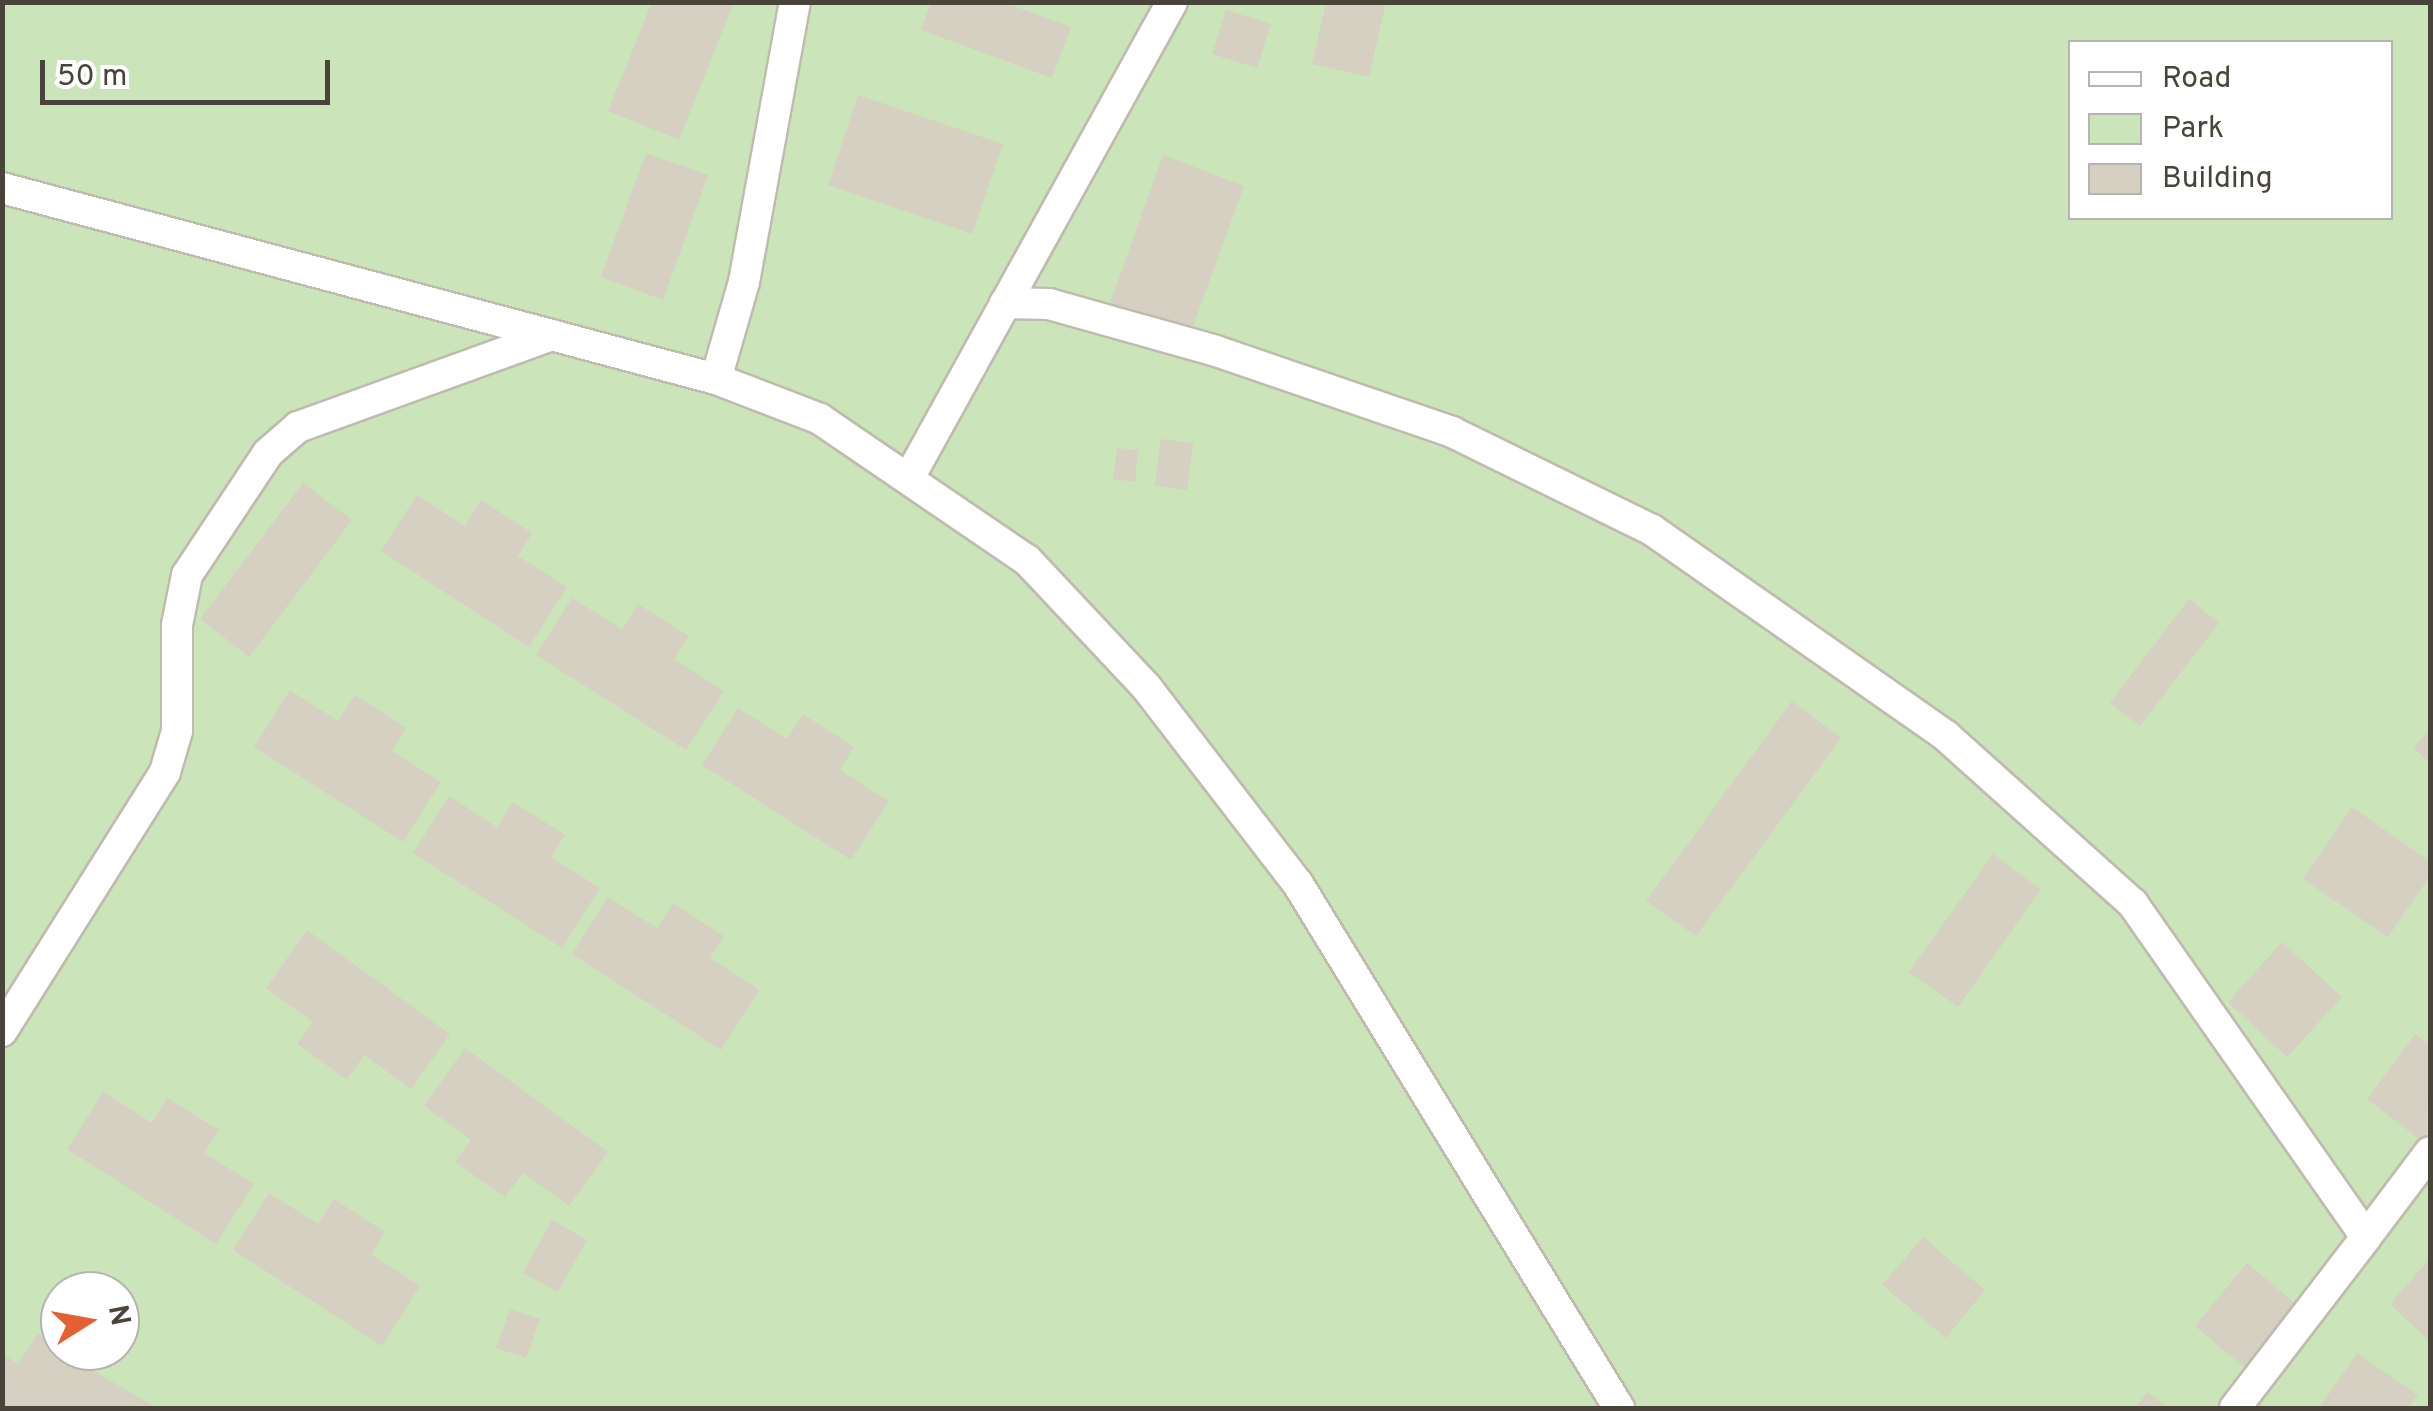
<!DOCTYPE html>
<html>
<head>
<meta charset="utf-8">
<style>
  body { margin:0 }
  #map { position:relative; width:2433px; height:1411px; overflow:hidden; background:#f4f3ec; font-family:Overpass,sans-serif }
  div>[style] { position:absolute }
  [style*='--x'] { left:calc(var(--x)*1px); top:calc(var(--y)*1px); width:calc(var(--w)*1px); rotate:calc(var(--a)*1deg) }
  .green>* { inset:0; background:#cce4ba }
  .building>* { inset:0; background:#d5d0c2 }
  .roads { filter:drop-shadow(2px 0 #bfbbaf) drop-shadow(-2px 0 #bfbbaf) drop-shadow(0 2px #bfbbaf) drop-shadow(0 -2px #bfbbaf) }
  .street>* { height:30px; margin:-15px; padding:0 15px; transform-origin:15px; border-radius:15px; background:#fff }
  span { translate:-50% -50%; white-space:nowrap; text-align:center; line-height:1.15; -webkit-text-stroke:10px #fff; paint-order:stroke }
  .frame { position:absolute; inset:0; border:5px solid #48443a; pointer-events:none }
  .legend { position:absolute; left:2068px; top:40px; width:325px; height:180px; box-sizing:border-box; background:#fff; border:2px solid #b6b4b0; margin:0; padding:12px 18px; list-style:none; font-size:30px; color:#48443a }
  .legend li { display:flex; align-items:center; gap:20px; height:50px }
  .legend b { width:50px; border:2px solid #b6b4b0 }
  .north { position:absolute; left:40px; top:1271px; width:100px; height:100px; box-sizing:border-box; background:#fff; border:2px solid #b6b4b0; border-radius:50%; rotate:79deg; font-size:28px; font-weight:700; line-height:40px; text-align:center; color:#48443a }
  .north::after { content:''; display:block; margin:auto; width:35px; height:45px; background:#e46033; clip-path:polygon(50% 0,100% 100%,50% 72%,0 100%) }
  .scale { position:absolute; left:40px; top:60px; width:290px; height:45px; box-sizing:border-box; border:5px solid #48443a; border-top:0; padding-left:12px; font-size:30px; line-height:35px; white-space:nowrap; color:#48443a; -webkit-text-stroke:8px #fff; paint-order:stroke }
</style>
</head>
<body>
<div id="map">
  <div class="green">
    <i style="clip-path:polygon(evenodd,3px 3px,2430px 3px,2430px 1408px,3px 1408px,3px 3px,2070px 42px,2390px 42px,2390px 218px,2070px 218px,2070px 42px,3px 3px,60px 1291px,120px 1291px,120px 1351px,60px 1351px,60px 1291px)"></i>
  </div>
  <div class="building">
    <i style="clip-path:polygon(652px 2px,734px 2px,679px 140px,608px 111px)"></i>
    <i style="clip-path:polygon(931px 2px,1003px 2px,1071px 27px,1052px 78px,921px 30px)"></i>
    <i style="clip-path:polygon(1326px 2px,1386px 2px,1369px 77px,1312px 64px)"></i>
    <i style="clip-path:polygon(1226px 10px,1271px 24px,1257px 68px,1212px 54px)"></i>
    <i style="clip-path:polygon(858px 95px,1003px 144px,972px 234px,828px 185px)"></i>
    <i style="clip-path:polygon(646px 153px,708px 175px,663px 300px,601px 277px)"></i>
    <i style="clip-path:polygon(1163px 155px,1244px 186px,1189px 337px,1109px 306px)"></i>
    <i style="clip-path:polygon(1161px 439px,1193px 443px,1187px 490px,1155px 486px)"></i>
    <i style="clip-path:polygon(1117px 448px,1138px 450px,1135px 482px,1113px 479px)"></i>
    <i style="clip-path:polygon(303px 483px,352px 520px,249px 657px,200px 619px)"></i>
    <i style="clip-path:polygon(417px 495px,465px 526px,481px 500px,532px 533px,518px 556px,567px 587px,529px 647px,381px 551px)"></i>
    <i style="clip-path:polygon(572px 598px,622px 629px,638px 604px,689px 636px,674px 659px,724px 691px,686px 750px,536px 655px)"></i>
    <i style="clip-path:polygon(2189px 599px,2219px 623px,2140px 726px,2110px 703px)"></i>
    <i style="clip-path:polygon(290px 690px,338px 721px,355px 695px,406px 728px,392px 751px,441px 782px,403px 842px,254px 747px)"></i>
    <i style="clip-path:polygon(1792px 701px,1841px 738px,1696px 936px,1646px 901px)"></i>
    <i style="clip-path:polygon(738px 708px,787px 739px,803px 714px,854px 747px,840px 770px,889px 801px,851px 860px,702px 765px)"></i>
    <i style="clip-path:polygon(2430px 729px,2430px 763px,2414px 748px)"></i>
    <i style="clip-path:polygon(449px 796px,497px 827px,513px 802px,565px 835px,550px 857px,600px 888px,562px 948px,413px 853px)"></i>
    <i style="clip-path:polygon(2352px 807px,2430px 862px,2430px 876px,2388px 937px,2303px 879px)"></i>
    <i style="clip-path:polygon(1993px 854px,2041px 889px,1958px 1007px,1909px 972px)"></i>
    <i style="clip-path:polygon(608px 897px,657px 928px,673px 903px,724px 936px,710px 958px,759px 990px,721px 1050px,572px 954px)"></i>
    <i style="clip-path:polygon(307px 930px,450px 1034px,411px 1089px,364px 1055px,347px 1080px,297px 1044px,313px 1022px,266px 988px)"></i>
    <i style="clip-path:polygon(2282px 942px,2342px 997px,2287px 1057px,2228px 1002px)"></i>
    <i style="clip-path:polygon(2415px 1034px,2430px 1045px,2426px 1144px,2367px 1099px)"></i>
    <i style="clip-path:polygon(465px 1048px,608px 1152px,569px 1206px,523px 1173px,505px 1197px,455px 1162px,471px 1140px,424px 1106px)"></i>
    <i style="clip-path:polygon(103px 1092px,152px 1123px,167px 1098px,219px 1130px,204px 1153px,254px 1184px,216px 1244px,67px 1149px)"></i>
    <i style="clip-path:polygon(269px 1193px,318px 1224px,334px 1199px,385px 1232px,371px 1254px,420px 1286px,382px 1346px,233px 1250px)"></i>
    <i style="clip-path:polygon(552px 1220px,587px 1240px,558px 1292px,523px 1273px)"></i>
    <i style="clip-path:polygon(1923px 1237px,1985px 1290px,1946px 1338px,1882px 1285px)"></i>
    <i style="clip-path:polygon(2430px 1258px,2430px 1342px,2390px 1304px)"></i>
    <i style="clip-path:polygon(2247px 1263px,2303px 1310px,2251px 1373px,2195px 1326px)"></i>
    <i style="clip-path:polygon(510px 1309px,540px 1319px,526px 1358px,496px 1348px)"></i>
    <i style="clip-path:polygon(38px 1333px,60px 1351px,157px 1408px,2px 1408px,2px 1354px,18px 1364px)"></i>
    <i style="clip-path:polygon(2357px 1353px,2418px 1395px,2408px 1408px,2319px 1408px)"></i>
    <i style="clip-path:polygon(2148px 1392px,2169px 1408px,2135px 1408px)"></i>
  </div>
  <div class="roads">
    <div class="street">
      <i style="--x:2;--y:188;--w:739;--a:14.98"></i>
      <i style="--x:716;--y:379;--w:111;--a:21"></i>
      <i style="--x:820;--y:419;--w:250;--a:34.3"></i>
      <i style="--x:1027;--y:560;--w:175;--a:46.8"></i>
      <i style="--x:1147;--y:688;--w:247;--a:52.4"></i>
      <i style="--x:1298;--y:884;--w:615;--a:58.51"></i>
      <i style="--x:1005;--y:303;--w:44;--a:1.3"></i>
      <i style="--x:1049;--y:304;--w:173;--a:15.7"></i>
      <i style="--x:1216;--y:351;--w:250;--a:18.9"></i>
      <i style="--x:1452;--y:432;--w:223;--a:26.1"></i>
      <i style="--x:1652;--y:530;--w:359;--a:35"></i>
      <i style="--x:1946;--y:736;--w:251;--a:41.9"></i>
      <i style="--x:2133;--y:904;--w:406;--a:55"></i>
      <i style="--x:2366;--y:1237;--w:106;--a:-53"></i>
      <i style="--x:716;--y:379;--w:101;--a:-73.9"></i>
      <i style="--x:744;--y:282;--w:285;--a:-79.7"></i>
      <i style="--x:910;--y:476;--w:542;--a:-61.07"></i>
      <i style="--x:2;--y:1031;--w:306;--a:-57.8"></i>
      <i style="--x:165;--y:772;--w:43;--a:-73.7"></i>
      <i style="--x:177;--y:731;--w:106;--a:-90"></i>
      <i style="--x:177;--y:625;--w:51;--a:-78.7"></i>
      <i style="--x:187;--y:575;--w:146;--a:-56.4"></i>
      <i style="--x:268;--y:453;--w:40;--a:-41"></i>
      <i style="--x:298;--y:427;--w:270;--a:-19.9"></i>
      <i style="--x:2235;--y:1408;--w:215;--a:-52.5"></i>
    </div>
  </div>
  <div class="frame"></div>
  <ul class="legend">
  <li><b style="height:12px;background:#fff"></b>Road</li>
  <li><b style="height:28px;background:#cce4ba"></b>Park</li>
  <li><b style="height:28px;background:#d5d0c2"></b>Building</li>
  </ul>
  <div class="north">N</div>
  <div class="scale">50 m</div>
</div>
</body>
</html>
